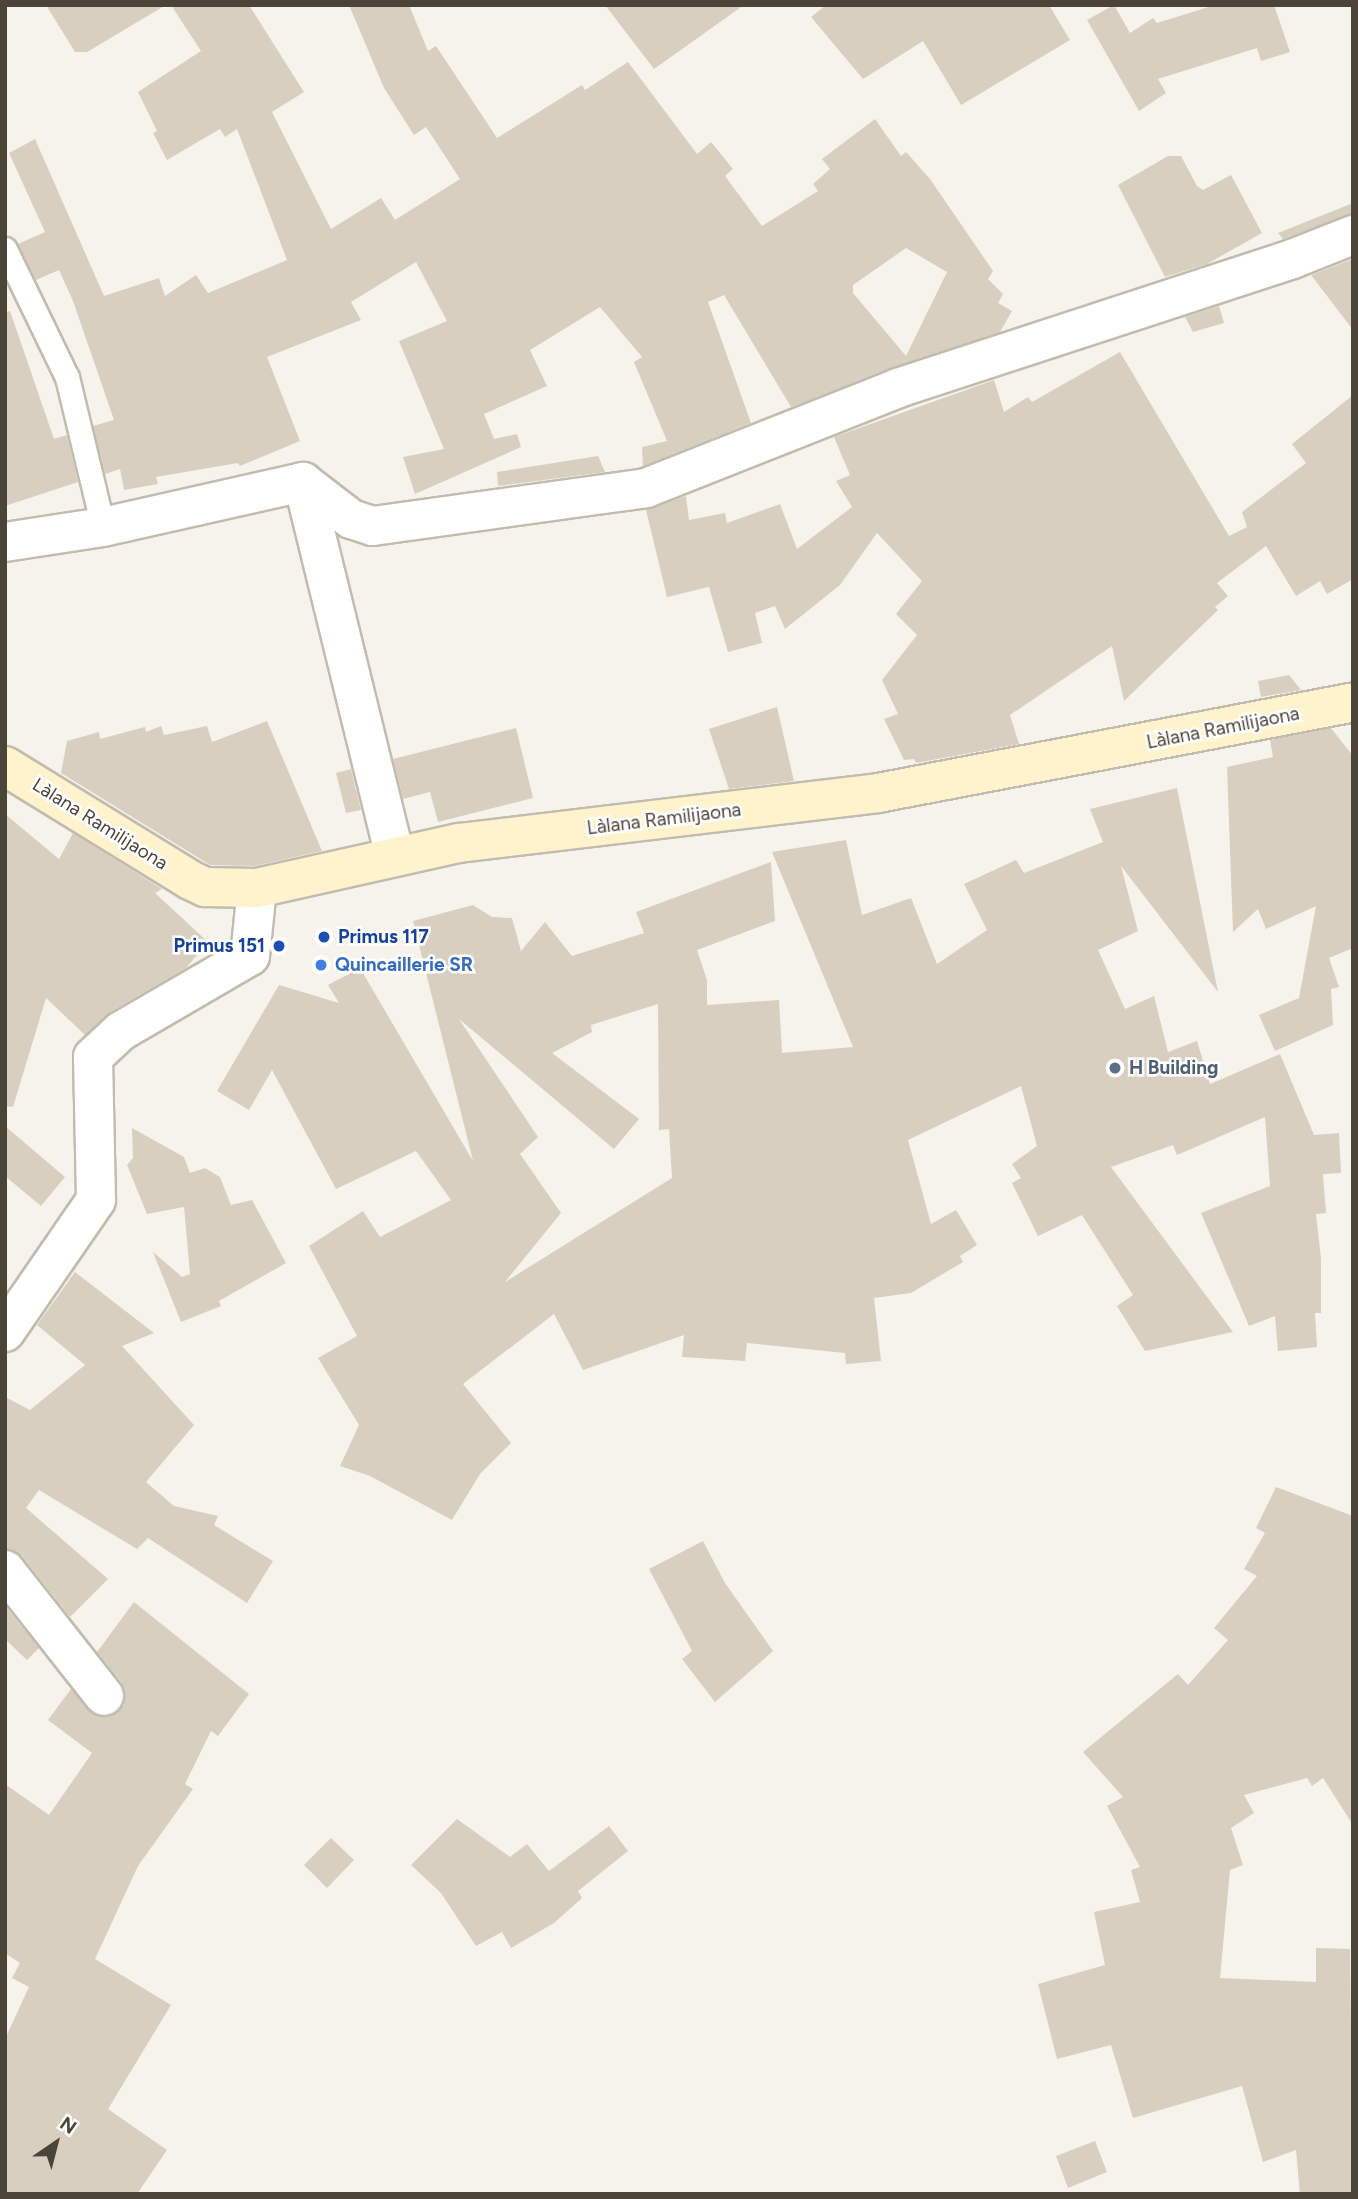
<!DOCTYPE html>
<html>
<head>
<meta charset="utf-8">
<style>
  body { margin:0 }
  #map { position:relative; width:1358px; height:2199px; overflow:hidden; background:#f6f3ec; font-family:Figtree,sans-serif }
  div>[style] { position:absolute }
  [style*='--x'] { left:calc(var(--x)*1px); top:calc(var(--y)*1px); width:calc(var(--w)*1px); rotate:calc(var(--a)*1deg) }
  .building>* { inset:0; background:#d8cfc1 }
  .roads { filter:drop-shadow(2px 0 #c2bbae) drop-shadow(-2px 0 #c2bbae) drop-shadow(0 2px #c2bbae) drop-shadow(0 -2px #c2bbae) }
  .lane>* { height:23px; margin:-11.5px; padding:0 11.5px; transform-origin:11.5px; border-radius:11.5px; background:#fff }
  .street>* { height:38px; margin:-19px; padding:0 19px; transform-origin:19px; border-radius:19px; background:#fff }
  .secondary>* { height:38px; margin:-19px; padding:0 19px; transform-origin:19px; border-radius:19px; background:#fff3cd }
  .dots>* { width:19px; height:19px; translate:-50% -50%; box-sizing:border-box; border:4px solid #fff; border-radius:50% }
  span { translate:-50% -50%; white-space:nowrap; text-align:center; line-height:1.15; -webkit-text-stroke:5px #fff; paint-order:stroke }
  .street-label { font-size:19px; color:#4b4439 }
  .transit-label { font-size:19px; color:#164399; font-weight:700 }
  .left { translate:0 -50%; text-align:left }
  .right { translate:-100% -50%; text-align:right }
  .shop-label { font-size:19px; color:#366cbe; font-weight:700 }
  .service-label { font-size:19px; color:#4e5e75; font-weight:700 }
  .frame { position:absolute; inset:0; border:7px solid #4b4439; pointer-events:none }
  .north { position:absolute; left:21px; top:2108px; width:70px; height:70px; -webkit-text-stroke:5px #fff; paint-order:stroke; rotate:35deg; font-size:19px; font-weight:700; line-height:28px; text-align:center; color:#4b4439 }
  .north::after { content:''; display:block; margin:auto; width:24px; height:32px; background:#4b4439; clip-path:polygon(50% 0,100% 100%,50% 72%,0 100%) }
</style>
</head>
<body>
<div id="map">
  <div class="building">
    <i style="clip-path:polygon(46px 5px,166px 5px,87px 52px,75px 52px)"></i>
    <i style="clip-path:polygon(evenodd,171px 5px,249px 5px,304px 92px,272px 112px,331px 229px,381px 198px,395px 220px,460px 179px,426px 127px,414px 135px,384px 88px,349px 5px,409px 5px,428px 51px,436px 46px,497px 138px,582px 85px,585px 90px,628px 62px,697px 154px,711px 142px,733px 169px,725px 176px,762px 226px,818px 191px,813px 184px,830px 169px,822px 159px,875px 119px,901px 156px,906px 152px,930px 179px,993px 271px,988px 279px,1003px 294px,998px 303px,1012px 311px,1000px 332px,791px 407px,724px 295px,708px 302px,751px 423px,643px 466px,642px 447px,667px 441px,634px 362px,642px 357px,600px 307px,530px 350px,547px 386px,484px 414px,494px 439px,517px 434px,521px 447px,415px 494px,403px 457px,444px 449px,399px 341px,447px 321px,416px 262px,351px 302px,361px 320px,267px 357px,300px 441px,240px 466px,238px 463px,156px 477px,158px 484px,124px 490px,120px 469px,105px 474px,93px 426px,114px 420px,73px 301px,59px 270px,36px 280px,18px 244px,45px 232px,9px 153px,35px 139px,104px 296px,159px 278px,165px 296px,196px 275px,208px 293px,287px 260px,237px 129px,225px 137px,220px 129px,167px 160px,153px 133px,157px 131px,138px 92px,201px 51px,171px 5px,906px 248px,947px 272px,906px 356px,853px 293px,853px 285px,906px 248px)"></i>
    <i style="clip-path:polygon(605px 5px,744px 5px,654px 69px)"></i>
    <i style="clip-path:polygon(826px 5px,1049px 5px,1070px 40px,961px 105px,923px 41px,863px 79px,811px 17px)"></i>
    <i style="clip-path:polygon(1114px 5px,1130px 33px,1153px 18px,1157px 23px,1215px 5px,1274px 5px,1290px 52px,1261px 61px,1257px 48px,1158px 79px,1166px 93px,1139px 111px,1087px 20px)"></i>
    <i style="clip-path:polygon(1168px 156px,1181px 156px,1197px 186px,1203px 190px,1231px 175px,1262px 233px,1207px 264px,1165px 277px,1118px 185px)"></i>
    <i style="clip-path:polygon(1353px 203px,1353px 214px,1283px 239px,1278px 233px)"></i>
    <i style="clip-path:polygon(1353px 259px,1353px 330px,1311px 275px)"></i>
    <i style="clip-path:polygon(1219px 306px,1224px 323px,1193px 332px,1185px 317px)"></i>
    <i style="clip-path:polygon(10px 311px,54px 439px,67px 435px,78px 482px,5px 506px,5px 312px)"></i>
    <i style="clip-path:polygon(1120px 352px,1229px 536px,1247px 527px,1242px 512px,1306px 463px,1292px 444px,1353px 395px,1353px 579px,1327px 594px,1320px 581px,1296px 596px,1266px 546px,1217px 583px,1228px 596px,1215px 607px,1218px 610px,1124px 701px,1112px 646px,1010px 715px,1019px 744px,916px 763px,914px 759px,904px 760px,884px 719px,898px 714px,882px 680px,917px 635px,896px 614px,922px 581px,877px 533px,840px 585px,785px 629px,775px 606px,755px 613px,762px 643px,728px 652px,709px 587px,667px 597px,646px 510px,686px 496px,689px 520px,725px 513px,727px 523px,780px 504px,797px 549px,852px 507px,836px 481px,850px 475px,834px 437px,994px 380px,1004px 412px,1028px 397px,1032px 402px)"></i>
    <i style="clip-path:polygon(598px 456px,605px 472px,498px 486px,497px 472px)"></i>
    <i style="clip-path:polygon(1289px 675px,1301px 690px,1261px 697px,1258px 681px)"></i>
    <i style="clip-path:polygon(777px 707px,794px 781px,729px 789px,709px 729px)"></i>
    <i style="clip-path:polygon(267px 721px,322px 851px,255px 866px,210px 865px,61px 773px,67px 741px,99px 732px,100px 739px,145px 727px,146px 732px,161px 726px,164px 735px,207px 726px,212px 742px)"></i>
    <i style="clip-path:polygon(516px 728px,533px 798px,438px 822px,430px 792px,403px 799px,393px 759px)"></i>
    <i style="clip-path:polygon(1331px 728px,1353px 756px,1353px 948px,1329px 958px,1339px 987px,1331px 989px,1333px 1025px,1275px 1051px,1259px 1015px,1299px 998px,1316px 906px,1266px 929px,1258px 909px,1233px 932px,1227px 767px,1273px 757px,1270px 740px)"></i>
    <i style="clip-path:polygon(351px 769px,361px 810px,346px 813px,336px 773px)"></i>
    <i style="clip-path:polygon(evenodd,1177px 788px,1218px 992px,1121px 866px,1138px 931px,1098px 950px,1125px 1009px,1154px 996px,1168px 1052px,1197px 1041px,1210px 1084px,1280px 1054px,1314px 1135px,1339px 1133px,1341px 1173px,1323px 1174px,1326px 1213px,1316px 1214px,1321px 1259px,1321px 1313px,1315px 1313px,1317px 1347px,1278px 1351px,1275px 1316px,1249px 1326px,1201px 1213px,1270px 1186px,1265px 1117px,1177px 1155px,1173px 1145px,1111px 1167px,1233px 1332px,1145px 1351px,1117px 1306px,1133px 1295px,1082px 1215px,1038px 1236px,1012px 1183px,1021px 1178px,1012px 1164px,1037px 1146px,1021px 1086px,908px 1140px,931px 1224px,956px 1210px,977px 1245px,960px 1256px,963px 1262px,911px 1293px,874px 1298px,881px 1361px,846px 1364px,845px 1353px,747px 1343px,745px 1361px,682px 1357px,684px 1335px,583px 1370px,554px 1314px,463px 1384px,511px 1443px,480px 1474px,452px 1520px,370px 1476px,340px 1466px,359px 1425px,318px 1358px,357px 1336px,309px 1246px,363px 1211px,380px 1237px,451px 1200px,416px 1151px,336px 1189px,272px 1070px,249px 1110px,217px 1091px,279px 985px,339px 1003px,328px 985px,360px 968px,473px 1161px,413px 921px,473px 905px,492px 917px,512px 918px,521px 951px,545px 922px,572px 956px,644px 933px,636px 912px,771px 862px,775px 921px,697px 950px,707px 980px,707px 1005px,779px 1000px,782px 1053px,853px 1047px,772px 852px,846px 840px,862px 915px,911px 898px,937px 964px,987px 930px,964px 884px,1016px 860px,1024px 873px,1103px 842px,1090px 809px,1177px 788px,658px 1004px,659px 1130px,669px 1129px,672px 1178px,505px 1282px,561px 1213px,520px 1154px,538px 1137px,459px 1019px,614px 1149px,639px 1119px,552px 1053px,592px 1032px,591px 1025px,658px 1004px)"></i>
    <i style="clip-path:polygon(5px 814px,59px 859px,73px 833px,162px 889px,155px 893px,208px 942px,186px 968px,110px 1012px,85px 1035px,46px 998px,13px 1107px,5px 1106px)"></i>
    <i style="clip-path:polygon(5px 1126px,65px 1177px,41px 1206px,5px 1176px)"></i>
    <i style="clip-path:polygon(132px 1128px,184px 1157px,190px 1173px,205px 1168px,220px 1177px,231px 1205px,252px 1200px,286px 1263px,219px 1301px,221px 1306px,181px 1322px,153px 1252px,182px 1277px,190px 1274px,184px 1207px,147px 1214px,127px 1165px,133px 1158px)"></i>
    <i style="clip-path:polygon(75px 1272px,154px 1333px,122px 1346px,194px 1425px,146px 1482px,174px 1506px,218px 1516px,214px 1525px,273px 1561px,247px 1603px,148px 1538px,137px 1549px,39px 1490px,26px 1508px,108px 1579px,70px 1617px,22px 1556px,5px 1549px,5px 1397px,30px 1410px,85px 1365px,37px 1325px)"></i>
    <i style="clip-path:polygon(1276px 1487px,1353px 1516px,1353px 1825px,1323px 1778px,1312px 1786px,1307px 1778px,1244px 1795px,1254px 1813px,1231px 1828px,1243px 1865px,1230px 1870px,1220px 1978px,1316px 1982px,1316px 1948px,1350px 1949px,1353px 2194px,1300px 2194px,1296px 2150px,1263px 2162px,1242px 2086px,1133px 2118px,1111px 2045px,1057px 2059px,1038px 1984px,1105px 1965px,1094px 1912px,1140px 1902px,1131px 1870px,1140px 1867px,1107px 1806px,1123px 1797px,1083px 1752px,1178px 1674px,1188px 1685px,1228px 1640px,1214px 1628px,1257px 1576px,1244px 1569px,1265px 1533px,1256px 1528px)"></i>
    <i style="clip-path:polygon(703px 1541px,725px 1583px,773px 1651px,715px 1702px,682px 1659px,692px 1651px,649px 1569px)"></i>
    <i style="clip-path:polygon(134px 1602px,249px 1694px,218px 1736px,211px 1731px,185px 1784px,193px 1789px,138px 1866px,95px 1959px,171px 2005px,108px 2109px,167px 2150px,137px 2194px,5px 2194px,5px 2039px,29px 1987px,12px 1978px,20px 1963px,5px 1953px,5px 1784px,49px 1815px,92px 1753px,48px 1720px,71px 1689px,97px 1716px,108px 1717px,124px 1705px,122px 1683px,97px 1652px)"></i>
    <i style="clip-path:polygon(5px 1606px,39px 1648px,27px 1660px,5px 1639px)"></i>
    <i style="clip-path:polygon(457px 1819px,510px 1857px,527px 1844px,549px 1871px,609px 1826px,628px 1851px,578px 1891px,582px 1898px,554px 1923px,511px 1948px,502px 1932px,476px 1946px,441px 1893px,411px 1865px)"></i>
    <i style="clip-path:polygon(331px 1838px,354px 1860px,327px 1888px,304px 1865px)"></i>
    <i style="clip-path:polygon(1095px 2141px,1107px 2172px,1068px 2188px,1056px 2156px)"></i>
  </div>
  <div class="roads">
    <div class="lane">
      <i style="--x:5;--y:249;--w:142;--a:64.2"></i>
      <i style="--x:67;--y:377;--w:154;--a:76.5"></i>
    </div>
    <div class="street">
      <i style="--x:303;--y:482;--w:386;--a:76.2"></i>
      <i style="--x:5;--y:542;--w:99;--a:-8.7"></i>
      <i style="--x:103;--y:527;--w:205;--a:-12.7"></i>
      <i style="--x:303;--y:482;--w:61;--a:37.6"></i>
      <i style="--x:351;--y:519;--w:23;--a:18"></i>
      <i style="--x:373;--y:526;--w:276;--a:-7.9"></i>
      <i style="--x:646;--y:488;--w:271;--a:-21.6"></i>
      <i style="--x:898;--y:388;--w:415;--a:-18.1"></i>
      <i style="--x:1292;--y:259;--w:66;--a:-21.5"></i>
      <i style="--x:5;--y:1332;--w:160;--a:-55.4"></i>
      <i style="--x:96;--y:1200;--w:143;--a:-91.2"></i>
      <i style="--x:93;--y:1057;--w:38;--a:-43"></i>
      <i style="--x:121;--y:1031;--w:149;--a:-30.2"></i>
      <i style="--x:250;--y:956;--w:68;--a:-84.1"></i>
      <i style="--x:5;--y:1570;--w:160;--a:51.8"></i>
    </div>
    <div class="secondary">
      <i style="--x:5;--y:766;--w:217;--a:31.6"></i>
      <i style="--x:190;--y:880;--w:17;--a:25"></i>
      <i style="--x:205;--y:887;--w:52;--a:1.1"></i>
      <i style="--x:257;--y:888;--w:207;--a:-12.6"></i>
      <i style="--x:459;--y:843;--w:422;--a:-6.8"></i>
      <i style="--x:878;--y:793;--w:484;--a:-10.8"></i>
    </div>
  </div>
  <div class="dots">
    <i style="left:324px;top:937px;background:#1a4fb4"></i>
    <i style="left:279px;top:946px;background:#1a4fb4"></i>
    <i style="left:321px;top:965px;background:#3f7fe0"></i>
    <i style="left:1115px;top:1068px;background:#5c6f8a"></i>
  </div>
  <div class="street-label">
    <span style="left:1223px;top:728px;rotate:-11deg">Làlana Ramilijaona</span>
    <span style="left:664px;top:819px;rotate:-7deg">Làlana Ramilijaona</span>
    <span style="left:100px;top:824px;rotate:32deg">Làlana Ramilijaona</span>
  </div>
  <div class="transit-label">
    <span class="left" style="left:338px;top:937px">Primus 117</span>
    <span class="right" style="left:265px;top:946px">Primus 151</span>
  </div>
  <div class="shop-label">
    <span class="left" style="left:335px;top:965px">Quincaillerie SR</span>
  </div>
  <div class="service-label">
    <span class="left" style="left:1129px;top:1068px">H Building</span>
  </div>
  <div class="frame"></div>
  <div class="north">N</div>
</div>
</body>
</html>
